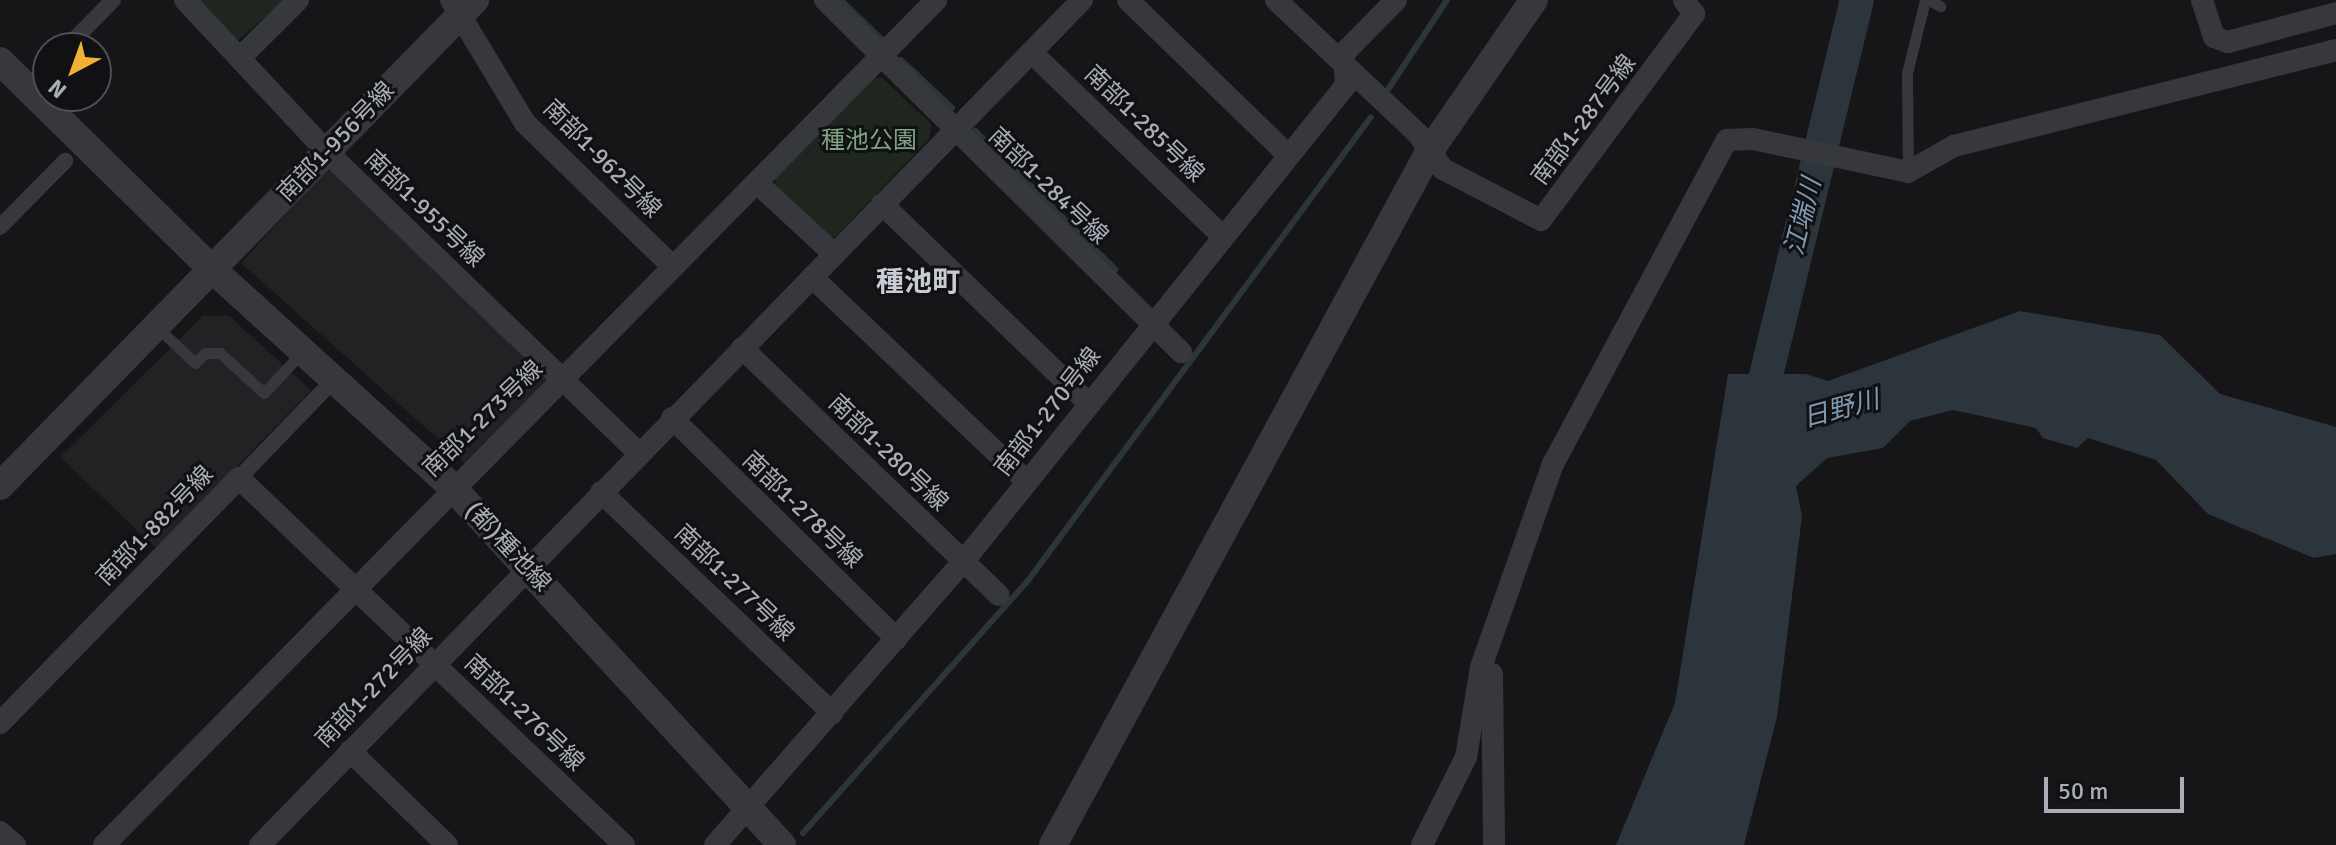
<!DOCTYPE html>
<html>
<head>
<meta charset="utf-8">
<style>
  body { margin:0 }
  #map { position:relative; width:2336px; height:845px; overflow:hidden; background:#161618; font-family:Signika,"Noto Sans JP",sans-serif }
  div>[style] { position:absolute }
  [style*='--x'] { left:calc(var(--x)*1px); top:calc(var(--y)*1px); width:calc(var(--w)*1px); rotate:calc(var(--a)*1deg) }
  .built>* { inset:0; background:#222225 }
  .green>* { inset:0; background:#1e261f }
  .water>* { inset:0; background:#2c353c }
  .stream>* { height:6px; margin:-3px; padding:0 3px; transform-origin:3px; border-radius:3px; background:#2c353c }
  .river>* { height:34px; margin:-17px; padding:0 17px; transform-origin:17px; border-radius:17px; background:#2c353c }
  .service>* { height:11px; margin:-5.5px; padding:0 5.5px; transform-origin:5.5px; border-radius:5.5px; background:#37383d }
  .pedestrian>* { height:16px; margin:-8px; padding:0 8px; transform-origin:8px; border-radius:8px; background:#37383d }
  .minor>* { height:22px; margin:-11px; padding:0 11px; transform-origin:11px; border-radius:11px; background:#37383d }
  .tertiary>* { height:28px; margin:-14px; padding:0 14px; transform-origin:14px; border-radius:14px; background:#37383d }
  span { translate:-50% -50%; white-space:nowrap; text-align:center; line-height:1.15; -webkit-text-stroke:6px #111113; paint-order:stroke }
  .street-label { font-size:24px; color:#a8adb8 }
  .park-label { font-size:24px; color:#7fa381 }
  .water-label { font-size:26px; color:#7f9bb3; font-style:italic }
  .quarter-label { font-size:28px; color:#c9ccd4; font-weight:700 }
  .north { position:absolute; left:32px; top:32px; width:80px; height:80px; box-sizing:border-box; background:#111113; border:2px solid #4d4f55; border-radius:50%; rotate:221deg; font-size:22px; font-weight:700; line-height:32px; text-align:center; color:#a8adb8 }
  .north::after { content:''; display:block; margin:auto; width:28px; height:36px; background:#f2b134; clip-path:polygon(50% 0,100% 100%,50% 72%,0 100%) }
  .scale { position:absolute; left:2044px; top:777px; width:140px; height:36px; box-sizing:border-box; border:4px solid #a8adb8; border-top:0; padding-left:10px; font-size:24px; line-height:28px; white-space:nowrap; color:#a8adb8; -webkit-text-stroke:6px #111113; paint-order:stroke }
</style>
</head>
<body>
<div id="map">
  <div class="built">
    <i style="clip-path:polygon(334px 171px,549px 377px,465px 463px,241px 263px,324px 172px)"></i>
    <i style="clip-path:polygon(203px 316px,229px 316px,311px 390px,157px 549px,60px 457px)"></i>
  </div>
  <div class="green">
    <i style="clip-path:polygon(196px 0,285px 0,236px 42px)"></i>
    <i style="clip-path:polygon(871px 78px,882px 78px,931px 124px,930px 138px,835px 237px,822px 237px,774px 191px,775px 179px)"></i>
  </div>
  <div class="water">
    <i style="clip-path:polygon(2020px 311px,2160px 335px,2220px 394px,2336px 427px,2336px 554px,2314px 558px,2208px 514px,2156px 460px,2088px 438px,2077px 448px,2043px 438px,2036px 428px,1953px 410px,1910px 421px,1883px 448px,1827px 458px,1796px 486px,1802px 516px,1777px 717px,1744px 845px,1616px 845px,1675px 703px,1728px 374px,1806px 374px,1828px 381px)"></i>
  </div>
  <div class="stream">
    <i style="--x:841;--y:0;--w:59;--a:44.3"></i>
    <i style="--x:901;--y:60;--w:70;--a:43.3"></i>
    <i style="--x:1389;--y:88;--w:105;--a:-56.6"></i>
    <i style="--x:975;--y:131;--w:197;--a:44.6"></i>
    <i style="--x:803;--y:833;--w:336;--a:-48.3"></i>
    <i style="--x:1027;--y:582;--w:578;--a:-53.51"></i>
  </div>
  <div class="river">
    <i style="--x:1756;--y:417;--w:429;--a:-76.4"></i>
  </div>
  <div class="service">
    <i style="--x:1929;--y:0;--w:13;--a:29"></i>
    <i style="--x:1908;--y:172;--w:99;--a:-90.6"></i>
    <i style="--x:1907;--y:73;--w:75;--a:-76.1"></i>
    <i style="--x:157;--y:327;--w:52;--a:43.5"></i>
    <i style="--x:195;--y:363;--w:14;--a:-45"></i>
    <i style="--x:205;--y:353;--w:15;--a:0"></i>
    <i style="--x:220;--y:353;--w:59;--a:42.3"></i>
    <i style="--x:264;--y:393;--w:56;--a:-47.2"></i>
  </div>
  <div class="pedestrian">
    <i style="--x:66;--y:48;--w:67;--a:-45.6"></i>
    <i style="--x:41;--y:74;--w:10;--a:-45"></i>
    <i style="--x:0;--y:227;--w:93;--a:-45.4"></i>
    <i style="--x:239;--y:478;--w:120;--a:-46"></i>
  </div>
  <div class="minor">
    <i style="--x:185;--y:0;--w:208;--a:46.9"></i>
    <i style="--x:327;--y:152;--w:432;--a:44"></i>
    <i style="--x:451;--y:0;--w:144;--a:59"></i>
    <i style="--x:525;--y:123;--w:206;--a:44.2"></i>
    <i style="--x:825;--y:0;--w:501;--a:44.68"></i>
    <i style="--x:1128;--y:0;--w:220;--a:44.1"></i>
    <i style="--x:1276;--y:0;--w:195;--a:43.3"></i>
    <i style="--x:1418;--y:134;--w:43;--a:54.5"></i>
    <i style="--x:1443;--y:169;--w:110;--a:27.5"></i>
    <i style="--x:1541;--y:220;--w:257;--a:-53.4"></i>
    <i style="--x:1694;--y:14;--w:17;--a:-126"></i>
    <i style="--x:2202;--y:0;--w:39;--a:72"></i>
    <i style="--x:2214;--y:37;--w:15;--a:20"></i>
    <i style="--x:2228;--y:42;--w:112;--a:-15"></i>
    <i style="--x:1031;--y:52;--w:262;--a:43.9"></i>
    <i style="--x:240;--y:58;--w:82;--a:-45"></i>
    <i style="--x:757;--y:183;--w:105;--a:42.7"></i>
    <i style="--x:882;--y:204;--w:286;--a:44"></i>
    <i style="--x:812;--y:277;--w:297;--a:43.6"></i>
    <i style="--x:742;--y:348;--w:356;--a:43.9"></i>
    <i style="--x:672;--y:418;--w:315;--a:44.5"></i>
    <i style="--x:601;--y:492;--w:320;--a:43.7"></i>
    <i style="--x:1492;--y:674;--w:171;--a:89.3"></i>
    <i style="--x:0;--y:723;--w:342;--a:-45.7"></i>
    <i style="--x:239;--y:478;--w:532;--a:43.63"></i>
    <i style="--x:350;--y:751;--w:135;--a:44.1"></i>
    <i style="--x:0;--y:832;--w:20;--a:41"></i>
    <i style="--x:104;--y:845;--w:1186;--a:-45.44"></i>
    <i style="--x:260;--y:845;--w:1179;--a:-45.79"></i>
    <i style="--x:715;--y:845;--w:376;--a:-48.8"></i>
    <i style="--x:963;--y:562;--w:612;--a:-51.24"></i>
    <i style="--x:1346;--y:85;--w:32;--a:-94"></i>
    <i style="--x:1344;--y:53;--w:74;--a:-45.5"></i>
    <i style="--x:1422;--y:845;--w:98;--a:-63.4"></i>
    <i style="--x:1466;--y:757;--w:91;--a:-80.5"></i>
    <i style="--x:1481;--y:667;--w:215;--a:-70.5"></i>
    <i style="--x:1553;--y:464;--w:368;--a:-61.8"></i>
    <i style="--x:1727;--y:140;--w:26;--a:-2"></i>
    <i style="--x:1753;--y:139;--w:158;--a:12"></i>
    <i style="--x:1908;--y:172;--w:53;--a:-29.5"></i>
    <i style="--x:1954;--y:146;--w:394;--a:-14.1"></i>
  </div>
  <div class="tertiary">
    <i style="--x:0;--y:61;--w:298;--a:44.5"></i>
    <i style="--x:213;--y:270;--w:321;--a:42.2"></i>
    <i style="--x:451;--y:486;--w:488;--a:47.3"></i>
    <i style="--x:0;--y:486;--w:680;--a:-45.66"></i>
    <i style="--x:1053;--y:845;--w:788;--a:-61.52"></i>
    <i style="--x:1429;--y:152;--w:185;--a:-55.4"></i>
  </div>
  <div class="street-label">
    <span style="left:1584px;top:120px;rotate:-53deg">南部1-287号線</span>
    <span style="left:1144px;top:124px;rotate:44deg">南部1-285号線</span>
    <span style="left:336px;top:142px;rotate:-46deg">南部1-956号線</span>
    <span style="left:602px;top:159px;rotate:45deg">南部1-962号線</span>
    <span style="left:1048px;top:186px;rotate:44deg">南部1-284号線</span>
    <span style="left:424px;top:209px;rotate:44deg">南部1-955号線</span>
    <span style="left:1048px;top:412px;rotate:-52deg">南部1-270号線</span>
    <span style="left:483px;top:419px;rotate:-44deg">南部1-273号線</span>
    <span style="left:888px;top:453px;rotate:44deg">南部1-280号線</span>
    <span style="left:802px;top:510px;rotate:44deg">南部1-278号線</span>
    <span style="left:155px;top:526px;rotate:-46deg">南部1-882号線</span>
    <span style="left:508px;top:547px;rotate:47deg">(都)種池線</span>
    <span style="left:734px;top:583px;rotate:44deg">南部1-277号線</span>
    <span style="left:374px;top:688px;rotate:-46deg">南部1-272号線</span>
    <span style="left:524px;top:713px;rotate:44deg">南部1-276号線</span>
  </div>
  <div class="park-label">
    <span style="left:869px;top:141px">種池公園</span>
  </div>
  <div class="water-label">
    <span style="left:1804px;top:217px;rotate:-76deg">江端川</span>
    <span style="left:1841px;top:410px;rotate:-15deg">日野川</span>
  </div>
  <div class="quarter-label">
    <span style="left:918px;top:282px">種池町</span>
  </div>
  <div class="north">N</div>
  <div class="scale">50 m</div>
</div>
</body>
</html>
